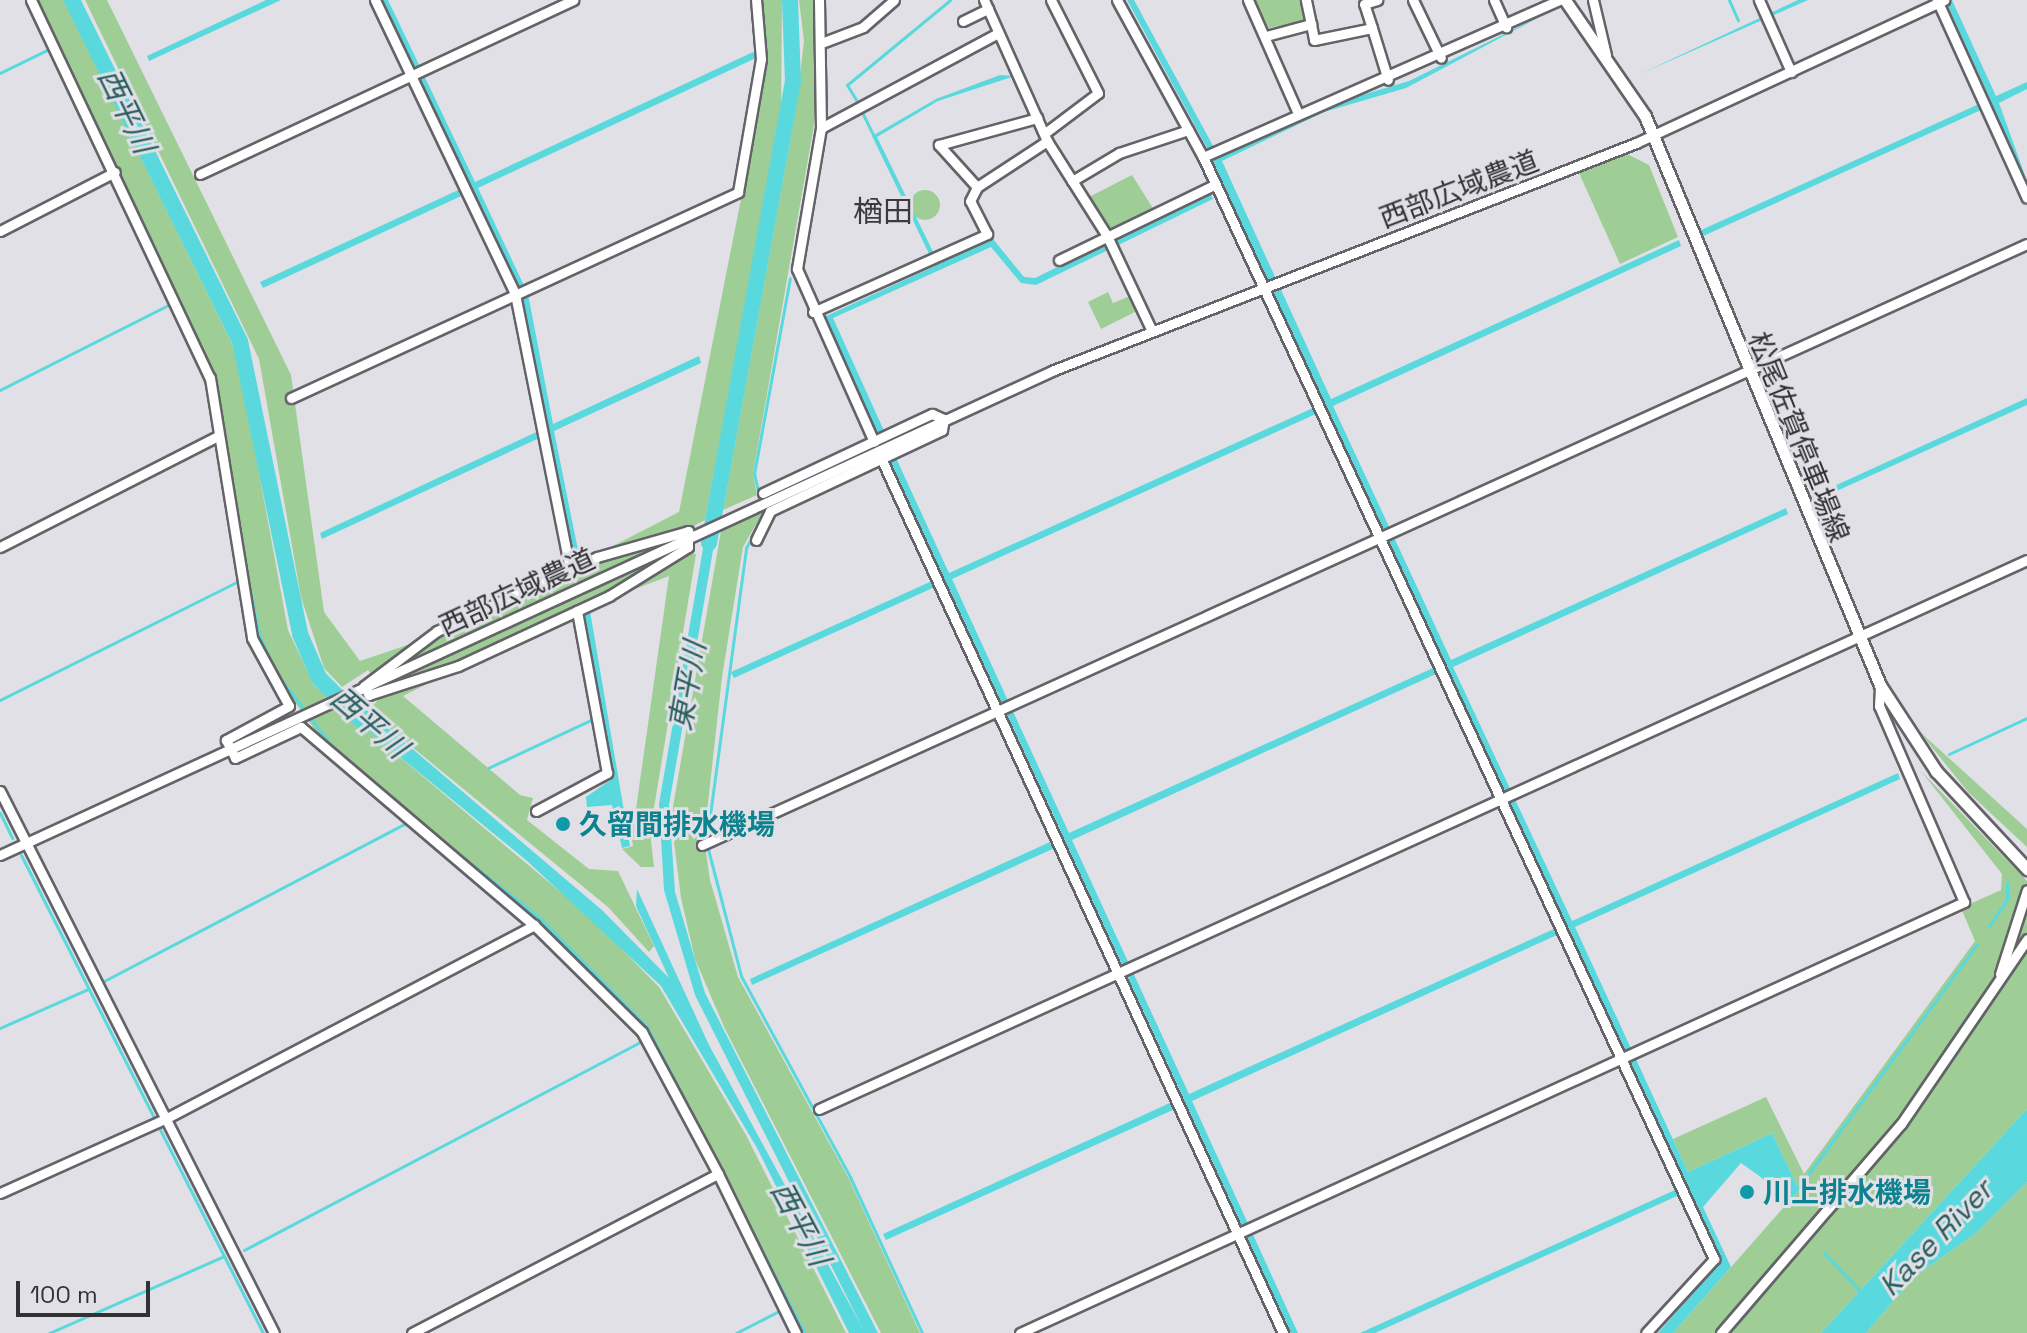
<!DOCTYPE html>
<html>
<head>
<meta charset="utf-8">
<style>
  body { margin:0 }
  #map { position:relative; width:2027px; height:1333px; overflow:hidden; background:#e0e0e6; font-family:"Space Grotesk","Noto Sans JP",sans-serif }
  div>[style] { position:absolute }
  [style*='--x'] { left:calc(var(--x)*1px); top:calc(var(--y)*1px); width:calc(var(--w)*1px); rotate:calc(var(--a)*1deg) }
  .green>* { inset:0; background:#9ece96 }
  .round { border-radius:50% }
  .water>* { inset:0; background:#59d9dd }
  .stream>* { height:3px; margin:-1.5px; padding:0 1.5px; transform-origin:1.5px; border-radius:1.5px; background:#59d9dd }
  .river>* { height:16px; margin:-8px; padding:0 8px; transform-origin:8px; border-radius:8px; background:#59d9dd }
  .roads { filter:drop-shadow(2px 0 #636368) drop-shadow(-2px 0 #636368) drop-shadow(0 2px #636368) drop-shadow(0 -2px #636368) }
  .minor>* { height:9px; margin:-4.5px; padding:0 4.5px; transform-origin:4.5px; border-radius:4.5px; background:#fff }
  .major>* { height:11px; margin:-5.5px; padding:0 5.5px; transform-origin:5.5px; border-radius:5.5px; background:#fff }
  .dots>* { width:22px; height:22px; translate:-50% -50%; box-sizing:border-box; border:4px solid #e0e0e6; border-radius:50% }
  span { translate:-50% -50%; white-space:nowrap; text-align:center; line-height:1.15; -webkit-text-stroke:6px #e0e0e6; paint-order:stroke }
  .street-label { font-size:28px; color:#323234 }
  .culture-label { font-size:28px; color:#0d838f; font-weight:700 }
  .left { translate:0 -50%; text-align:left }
  .water-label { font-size:30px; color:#285e5f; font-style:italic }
  .neighbourhood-label { font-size:30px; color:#3a3a3f }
  .scale { position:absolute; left:16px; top:1281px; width:134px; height:36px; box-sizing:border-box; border:4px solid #323234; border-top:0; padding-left:10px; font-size:24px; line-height:28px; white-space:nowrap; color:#323234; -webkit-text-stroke:6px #e0e0e6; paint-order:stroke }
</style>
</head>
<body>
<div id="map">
  <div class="green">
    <i style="clip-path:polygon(35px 0,64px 0,237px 354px,288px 630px,314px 685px,589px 916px,659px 987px,746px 1135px,846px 1333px,800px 1333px,644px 1029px,540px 924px,338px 761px,272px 671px,256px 635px,213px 373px)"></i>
    <i style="clip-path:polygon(85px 0,107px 0,291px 375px,324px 612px,360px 661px,443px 633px,600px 561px,607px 549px,679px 512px,762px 93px,759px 0,782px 0,781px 116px,705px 520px,669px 539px,671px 551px,696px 554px,650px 832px,654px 867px,641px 867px,622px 849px,633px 846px,629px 817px,635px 816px,669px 576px,617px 596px,610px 592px,403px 696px,520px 795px,533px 798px,527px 820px,589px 869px,618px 871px,654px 946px,649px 952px,608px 907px,368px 711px,385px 692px,368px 670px,342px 687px,324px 668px,301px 597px,259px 359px)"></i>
    <i style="clip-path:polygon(799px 0,815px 0,821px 40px,814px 125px,753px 474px,757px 495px,723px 510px,796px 108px,804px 41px)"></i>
    <i style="clip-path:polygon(1255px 0,1302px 0,1305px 20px,1269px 28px)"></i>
    <i style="clip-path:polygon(1627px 154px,1649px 165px,1678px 237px,1620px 264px,1579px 173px)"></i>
    <i style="clip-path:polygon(1132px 175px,1154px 210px,1108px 232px,1087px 198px)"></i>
    <i class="round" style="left:910px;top:190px;width:30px;height:30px"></i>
    <i style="clip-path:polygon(1108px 292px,1113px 303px,1130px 296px,1137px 311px,1101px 329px,1088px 302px)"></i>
    <i style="clip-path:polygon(763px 512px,743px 547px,722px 677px,704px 839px,710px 880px,738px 977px,849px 1179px,920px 1333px,881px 1333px,725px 1029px,695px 959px,681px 898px,671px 818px,721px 531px)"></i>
    <i style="clip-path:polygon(1919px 731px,2027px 829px,2027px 847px,1968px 792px)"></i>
    <i style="clip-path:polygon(1921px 771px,2027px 881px,2027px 1109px,1821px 1333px,1673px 1333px,1799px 1190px,1772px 1133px,1688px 1172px,1673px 1139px,1766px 1097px,1804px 1174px,1975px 941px,1961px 908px,2001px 890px,2002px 874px)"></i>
    <i style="clip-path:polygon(2027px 1182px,2027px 1333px,1866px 1333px,1914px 1277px,1975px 1234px)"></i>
  </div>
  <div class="water">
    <i style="clip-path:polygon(266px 0,281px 0,149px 61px,147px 56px)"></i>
    <i style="clip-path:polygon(381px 0,388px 0,475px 182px,753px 52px,756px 58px,478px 188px,528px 294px,553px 424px,699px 356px,701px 363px,554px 431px,580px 560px,574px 562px,548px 434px,322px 539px,320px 533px,547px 427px,522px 296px,472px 191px,263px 288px,260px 282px,469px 185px)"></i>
    <i style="clip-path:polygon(evenodd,1127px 0,1134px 0,1218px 155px,1325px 106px,1409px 81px,1551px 11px,1406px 88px,1324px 112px,1222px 161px,1331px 399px,1679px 240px,1681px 246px,1333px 406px,1451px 660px,1786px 508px,1788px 514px,1453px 667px,1572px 921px,1898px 773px,1900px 779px,1575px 927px,1688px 1172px,1772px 1133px,1799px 1190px,1791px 1199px,1741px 1163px,1703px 1207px,1731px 1267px,1673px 1333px,1658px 1333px,1721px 1261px,1688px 1191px,1375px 1333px,1360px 1333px,1686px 1185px,1568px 930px,1192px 1101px,1298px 1333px,1291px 1333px,1186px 1104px,886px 1240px,883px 1234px,1183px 1097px,1066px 843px,752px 985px,750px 979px,1063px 836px,946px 582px,734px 678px,731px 672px,943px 576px,890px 460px,896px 458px,949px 573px,1324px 403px,1207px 148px,1127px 0,1327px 409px,1444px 663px,1069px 833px,952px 579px,1327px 409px,1127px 0,1447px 669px,1565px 924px,1189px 1094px,1072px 840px,1447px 669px)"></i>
    <i style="clip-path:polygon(1798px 0,1808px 0,1640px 74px)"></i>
    <i style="clip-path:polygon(1945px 0,1952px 0,1996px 96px,2027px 82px,2027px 89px,1999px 103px,2027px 181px,1992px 105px,1701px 237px,1699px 231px,1990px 99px)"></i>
    <i style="clip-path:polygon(1000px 75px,1015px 76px,938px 101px,877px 137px,939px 264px,993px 239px,1024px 277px,1035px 278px,1210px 192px,1213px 199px,1036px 285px,1021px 283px,991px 247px,833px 318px,885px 433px,879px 436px,824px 317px,935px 266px,872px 136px,936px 99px)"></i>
    <i style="clip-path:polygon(2027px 398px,2027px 405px,1810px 503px,1808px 498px)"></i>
    <i style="clip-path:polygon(716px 533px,669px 805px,675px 892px,705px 993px,878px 1333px,849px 1333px,757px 1148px,661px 986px,526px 860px,339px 707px,355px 700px,603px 911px,669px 978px,636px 906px,637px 889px,709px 1045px,863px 1329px,695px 995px,664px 890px,659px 804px,705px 537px)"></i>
    <i style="clip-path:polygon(590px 611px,630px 846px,622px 848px,612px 805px,587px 807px,586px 797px,612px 779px,583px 613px)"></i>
    <i style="clip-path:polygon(2027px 1109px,2027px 1182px,1975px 1234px,1914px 1277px,1866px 1333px,1821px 1333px)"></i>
  </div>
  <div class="stream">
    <i style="--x:1729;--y:0;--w:22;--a:66"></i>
    <i style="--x:1258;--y:11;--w:23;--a:65"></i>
    <i style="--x:1273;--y:43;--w:56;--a:67.1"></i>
    <i style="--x:0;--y:73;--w:55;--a:-26.1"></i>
    <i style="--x:858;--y:103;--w:21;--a:-121"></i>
    <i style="--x:847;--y:85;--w:134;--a:-39.5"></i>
    <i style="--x:861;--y:110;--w:28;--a:64"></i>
    <i style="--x:0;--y:390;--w:193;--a:-26.8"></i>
    <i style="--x:759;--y:495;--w:22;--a:-103"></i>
    <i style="--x:754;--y:474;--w:199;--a:-79.6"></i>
    <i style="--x:247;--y:575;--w:61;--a:78.7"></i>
    <i style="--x:259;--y:635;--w:43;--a:65.2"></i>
    <i style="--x:277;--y:674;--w:96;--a:52.7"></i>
    <i style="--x:0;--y:700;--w:265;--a:-26.5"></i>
    <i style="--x:1949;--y:754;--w:86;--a:-24.8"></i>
    <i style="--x:488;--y:768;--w:116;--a:-25"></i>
    <i style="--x:0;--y:813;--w:28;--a:64"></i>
    <i style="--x:707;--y:837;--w:292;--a:-82.3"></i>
    <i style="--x:746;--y:548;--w:41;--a:-62.2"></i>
    <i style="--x:439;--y:838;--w:132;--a:38.5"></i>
    <i style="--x:542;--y:920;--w:150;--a:45.5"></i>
    <i style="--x:647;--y:1027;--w:344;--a:62.8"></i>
    <i style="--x:708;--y:849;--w:131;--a:75.4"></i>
    <i style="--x:741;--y:976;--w:229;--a:61.5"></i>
    <i style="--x:850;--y:1177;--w:172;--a:65.2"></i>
    <i style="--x:21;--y:855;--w:536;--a:63.15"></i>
    <i style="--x:1989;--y:926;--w:32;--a:-56"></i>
    <i style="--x:2007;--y:899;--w:16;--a:-90"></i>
    <i style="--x:104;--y:981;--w:339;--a:-27.6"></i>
    <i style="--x:0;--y:1028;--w:96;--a:-23.9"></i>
    <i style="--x:1798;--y:1188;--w:303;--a:-53.7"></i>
    <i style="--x:244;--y:1250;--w:448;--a:-27.7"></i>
    <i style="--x:1824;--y:1253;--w:59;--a:46.4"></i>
    <i style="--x:49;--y:1333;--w:191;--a:-23.7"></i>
    <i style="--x:736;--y:1333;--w:51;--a:-27.1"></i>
  </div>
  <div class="river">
    <i style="--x:72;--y:0;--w:380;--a:63.8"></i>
    <i style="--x:240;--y:341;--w:299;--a:78.4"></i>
    <i style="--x:300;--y:634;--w:48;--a:66.6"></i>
    <i style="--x:319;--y:678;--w:58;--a:45"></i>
    <i style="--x:709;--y:543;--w:469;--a:-79.7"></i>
    <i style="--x:793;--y:82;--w:82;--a:-92.1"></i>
  </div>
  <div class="roads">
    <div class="minor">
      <i style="--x:31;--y:0;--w:418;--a:64.7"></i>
      <i style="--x:210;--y:378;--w:263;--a:80.8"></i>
      <i style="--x:252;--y:638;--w:77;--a:61.4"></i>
      <i style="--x:289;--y:706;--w:72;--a:151.6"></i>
      <i style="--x:226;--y:740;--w:20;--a:63"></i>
      <i style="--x:235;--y:758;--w:73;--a:-25.2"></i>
      <i style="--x:301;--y:727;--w:306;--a:40.4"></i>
      <i style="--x:534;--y:925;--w:152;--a:44.7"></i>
      <i style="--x:642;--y:1032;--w:161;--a:61.8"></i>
      <i style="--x:375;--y:0;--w:326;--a:64.5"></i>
      <i style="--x:515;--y:294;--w:281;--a:78.7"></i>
      <i style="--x:819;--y:0;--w:128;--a:89.1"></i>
      <i style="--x:821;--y:128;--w:143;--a:99.7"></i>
      <i style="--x:797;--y:269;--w:189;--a:66"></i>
      <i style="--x:984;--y:0;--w:154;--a:65.9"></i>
      <i style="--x:1047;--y:141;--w:112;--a:57.7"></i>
      <i style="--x:1107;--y:236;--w:105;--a:64.7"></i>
      <i style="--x:1117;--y:0;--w:179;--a:61.3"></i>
      <i style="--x:1203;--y:157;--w:1215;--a:65.12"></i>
      <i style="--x:1714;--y:1259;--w:100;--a:132.6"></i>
      <i style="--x:1248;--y:0;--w:121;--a:66.2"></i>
      <i style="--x:1413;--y:0;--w:64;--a:64.2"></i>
      <i style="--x:1494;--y:0;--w:30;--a:66"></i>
      <i style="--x:1593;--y:0;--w:57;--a:76.7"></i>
      <i style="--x:1759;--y:0;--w:79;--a:66"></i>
      <i style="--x:1937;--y:0;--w:217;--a:65.6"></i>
      <i style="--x:963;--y:21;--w:28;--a:-26"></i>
      <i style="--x:1311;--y:24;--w:16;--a:79"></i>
      <i style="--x:1314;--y:40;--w:59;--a:-11.7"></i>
      <i style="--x:1372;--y:28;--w:54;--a:72.9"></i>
      <i style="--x:1372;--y:28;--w:25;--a:-108"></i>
      <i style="--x:1364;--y:4;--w:14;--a:-17"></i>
      <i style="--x:1266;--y:36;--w:47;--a:-14.9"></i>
      <i style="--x:1311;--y:24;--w:25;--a:-102"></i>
      <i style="--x:824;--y:42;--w:42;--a:-21"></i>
      <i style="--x:863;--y:27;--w:41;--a:-41.1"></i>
      <i style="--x:821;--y:128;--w:201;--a:-28.2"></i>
      <i style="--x:1045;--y:133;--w:66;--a:-37"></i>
      <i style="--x:1098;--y:93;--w:104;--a:-116.8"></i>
      <i style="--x:1203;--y:157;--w:389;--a:-23.8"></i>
      <i style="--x:200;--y:174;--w:412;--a:-25"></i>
      <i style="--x:1072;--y:181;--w:55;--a:-30.8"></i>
      <i style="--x:1119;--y:153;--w:73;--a:-18.4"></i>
      <i style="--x:977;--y:187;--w:84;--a:-33.3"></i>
      <i style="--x:0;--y:231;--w:129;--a:-27.2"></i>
      <i style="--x:1059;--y:260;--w:174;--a:-25.8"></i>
      <i style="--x:813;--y:312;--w:191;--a:-24.1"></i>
      <i style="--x:987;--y:234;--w:37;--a:-117"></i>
      <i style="--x:970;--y:201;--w:16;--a:-63"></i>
      <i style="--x:977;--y:187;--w:57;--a:-132.1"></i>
      <i style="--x:939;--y:145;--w:102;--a:-15.4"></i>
      <i style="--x:291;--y:398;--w:492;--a:-24.7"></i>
      <i style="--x:738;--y:192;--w:135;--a:-80.2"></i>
      <i style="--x:761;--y:59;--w:59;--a:-94.8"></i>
      <i style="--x:881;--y:458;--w:963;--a:65.32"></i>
      <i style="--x:763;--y:493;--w:187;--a:-25.1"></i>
      <i style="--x:932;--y:414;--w:13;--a:23"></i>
      <i style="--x:688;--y:531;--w:16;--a:90"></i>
      <i style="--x:688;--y:547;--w:93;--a:148.2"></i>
      <i style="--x:609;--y:596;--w:166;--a:155.1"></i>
      <i style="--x:458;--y:666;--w:94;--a:162"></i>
      <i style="--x:369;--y:695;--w:10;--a:-119"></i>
      <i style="--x:364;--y:686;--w:91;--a:-37"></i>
      <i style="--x:437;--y:631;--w:176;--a:-24.8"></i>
      <i style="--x:597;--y:557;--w:95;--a:-15.9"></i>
      <i style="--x:756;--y:540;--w:32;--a:-64"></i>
      <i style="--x:770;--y:511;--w:190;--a:-25.2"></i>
      <i style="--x:942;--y:430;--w:11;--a:-80"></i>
      <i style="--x:0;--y:547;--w:245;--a:-27"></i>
      <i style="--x:0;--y:791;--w:607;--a:63.18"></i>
      <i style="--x:536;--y:811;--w:81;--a:-28.2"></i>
      <i style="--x:607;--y:773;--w:165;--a:-100.5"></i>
      <i style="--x:702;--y:845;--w:1455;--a:-24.4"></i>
      <i style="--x:0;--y:855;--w:1160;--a:-24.71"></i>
      <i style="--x:1054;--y:370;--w:625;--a:-21.31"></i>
      <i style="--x:1636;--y:143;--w:340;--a:-24.9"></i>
      <i style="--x:2000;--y:974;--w:88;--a:-72.2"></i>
      <i style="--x:819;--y:1109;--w:1327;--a:-24.44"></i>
      <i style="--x:0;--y:1193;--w:183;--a:-24.2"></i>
      <i style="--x:167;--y:1118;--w:415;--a:-27.7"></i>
      <i style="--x:412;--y:1333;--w:345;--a:-27.5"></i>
      <i style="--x:718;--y:1174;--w:177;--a:63.9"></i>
      <i style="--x:1020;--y:1333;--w:1038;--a:-24.54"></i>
      <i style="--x:1964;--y:902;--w:214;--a:-113.4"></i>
      <i style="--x:1879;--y:706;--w:21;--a:-87"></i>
      <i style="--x:1721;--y:1333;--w:276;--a:-49.3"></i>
      <i style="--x:1901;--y:1124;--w:224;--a:-55.7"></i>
    </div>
    <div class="major">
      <i style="--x:1565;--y:0;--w:141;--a:55.4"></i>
      <i style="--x:1645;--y:116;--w:616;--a:67.56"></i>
      <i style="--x:1880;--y:685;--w:103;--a:56.9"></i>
      <i style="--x:1936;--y:771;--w:134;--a:47.1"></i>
    </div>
  </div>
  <div class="dots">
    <i style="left:563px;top:824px;background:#0f9aa8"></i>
    <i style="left:1747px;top:1192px;background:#0f9aa8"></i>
  </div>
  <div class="street-label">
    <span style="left:1459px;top:189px;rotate:-21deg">西部広域農道</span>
    <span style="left:1799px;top:437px;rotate:68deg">松尾佐賀停車場線</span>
    <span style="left:517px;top:592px;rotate:-25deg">西部広域農道</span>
  </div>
  <div class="culture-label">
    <span class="left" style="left:579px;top:824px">久留間排水機場</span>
    <span class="left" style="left:1763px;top:1192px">川上排水機場</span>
  </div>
  <div class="water-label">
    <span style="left:126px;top:111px;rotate:64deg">西平川</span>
    <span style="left:688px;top:686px;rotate:-80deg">東平川</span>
    <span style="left:369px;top:723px;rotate:41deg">西平川</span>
    <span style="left:800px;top:1224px;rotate:62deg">西平川</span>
    <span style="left:1936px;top:1238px;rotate:-46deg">Kase River</span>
  </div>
  <div class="neighbourhood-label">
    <span style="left:883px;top:212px">楢田</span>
  </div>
  <div class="scale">100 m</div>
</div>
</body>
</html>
